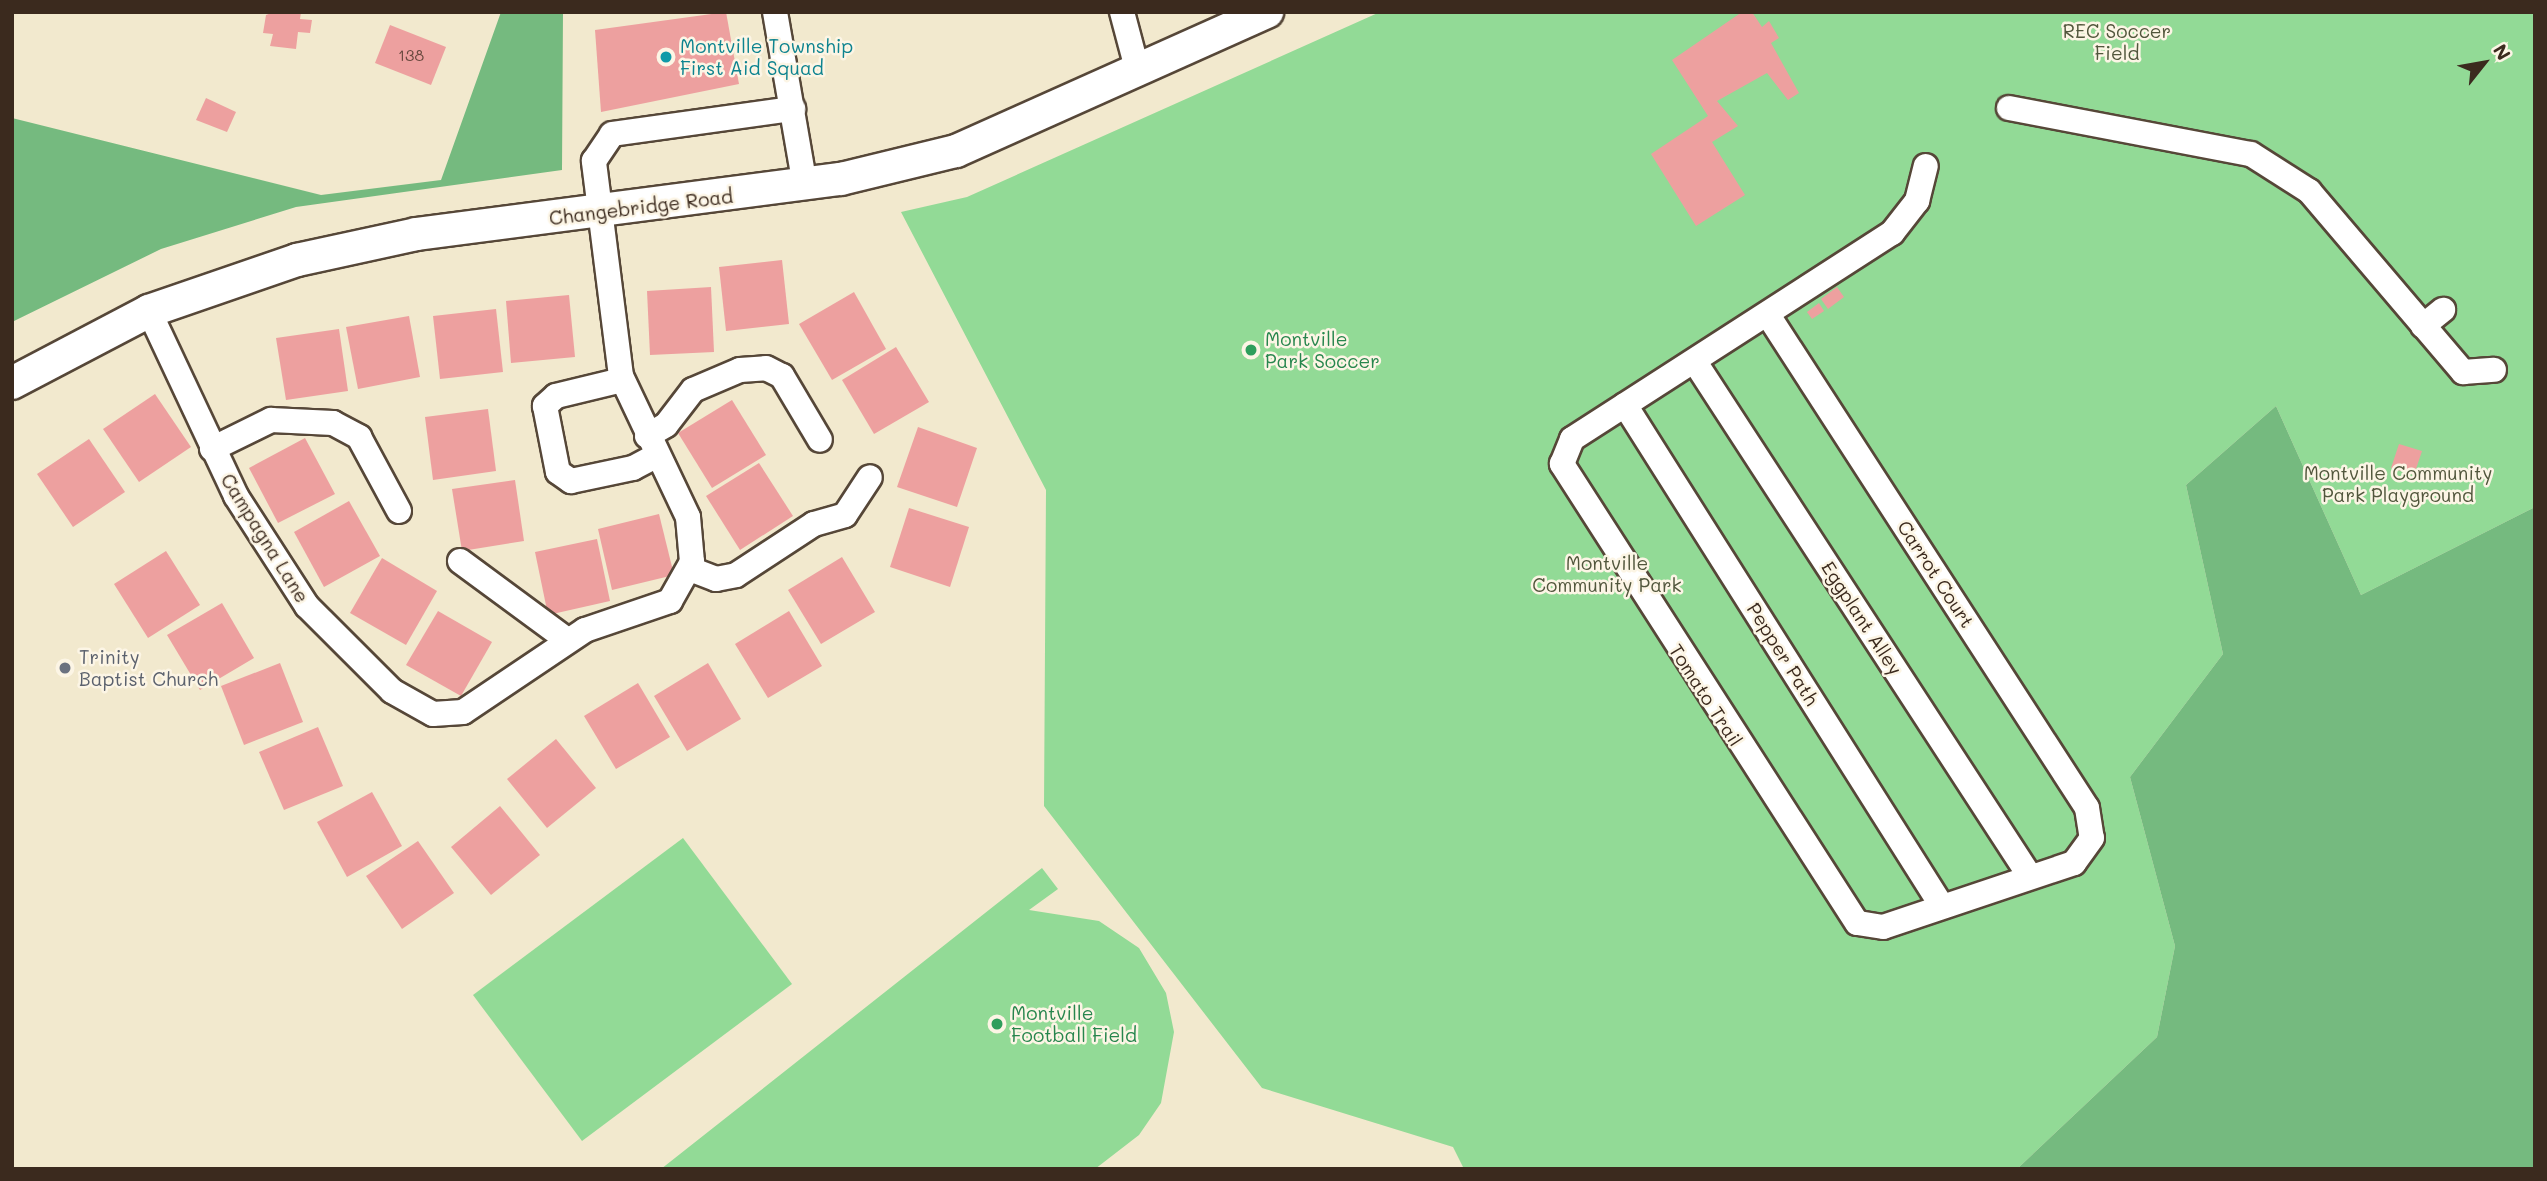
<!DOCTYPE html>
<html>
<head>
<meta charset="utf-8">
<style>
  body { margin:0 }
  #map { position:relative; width:2547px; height:1181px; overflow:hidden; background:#f2e9ce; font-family:Mali,sans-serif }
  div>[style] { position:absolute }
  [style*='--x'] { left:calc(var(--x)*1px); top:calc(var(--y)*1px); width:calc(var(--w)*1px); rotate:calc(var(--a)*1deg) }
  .green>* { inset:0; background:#92da96 }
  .forest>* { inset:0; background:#75ba7f }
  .building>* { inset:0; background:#eda09f }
  .roads { filter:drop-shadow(2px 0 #564738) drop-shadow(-2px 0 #564738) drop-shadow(0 2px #564738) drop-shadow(0 -2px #564738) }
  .minor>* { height:24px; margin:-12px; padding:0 12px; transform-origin:12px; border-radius:12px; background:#fff }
  .major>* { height:32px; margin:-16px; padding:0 16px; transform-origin:16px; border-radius:16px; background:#fff }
  .dots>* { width:19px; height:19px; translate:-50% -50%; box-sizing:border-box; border:4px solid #fcf5e5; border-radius:50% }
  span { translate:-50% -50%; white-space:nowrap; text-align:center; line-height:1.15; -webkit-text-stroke:5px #fcf5e5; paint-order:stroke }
  .number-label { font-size:16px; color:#68483e }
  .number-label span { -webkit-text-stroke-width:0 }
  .park-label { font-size:19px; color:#51563c }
  .culture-label { font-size:19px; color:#0d838f }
  .left { translate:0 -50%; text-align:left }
  .street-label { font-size:19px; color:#3b2a1e }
  .leisure-label { font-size:19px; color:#27864d }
  .worship-label { font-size:19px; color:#5b616d }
  .frame { position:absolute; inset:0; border:14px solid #3b2a1e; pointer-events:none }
  .north { position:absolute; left:2449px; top:28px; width:70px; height:70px; -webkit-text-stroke:5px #fcf5e5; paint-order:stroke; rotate:59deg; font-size:19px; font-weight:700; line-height:28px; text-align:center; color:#3b2a1e }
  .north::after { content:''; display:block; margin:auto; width:24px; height:32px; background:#3b2a1e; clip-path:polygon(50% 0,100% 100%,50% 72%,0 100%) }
</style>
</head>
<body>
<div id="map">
  <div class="green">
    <i style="clip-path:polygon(1380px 12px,2535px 12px,2535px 507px,2361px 595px,2276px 406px,2186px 485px,2223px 654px,2130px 777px,2175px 946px,2157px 1037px,2017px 1169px,1464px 1169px,1453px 1147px,1262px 1088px,1044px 806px,1046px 490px,901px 212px,967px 197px)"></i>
    <i style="clip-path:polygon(683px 838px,792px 984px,582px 1141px,473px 995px)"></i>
    <i style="clip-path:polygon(1042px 868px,1058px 889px,1029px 910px,1099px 921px,1139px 948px,1166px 993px,1174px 1032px,1161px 1103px,1139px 1135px,1095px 1169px,661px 1169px)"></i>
  </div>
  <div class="forest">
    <i style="clip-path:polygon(501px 12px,563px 12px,562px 170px,296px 207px,161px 249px,12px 322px,12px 118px,321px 195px,441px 180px)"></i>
    <i style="clip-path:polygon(2276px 406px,2361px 595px,2535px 507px,2535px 1169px,2017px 1169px,2157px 1037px,2175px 946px,2130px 777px,2223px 654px,2186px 485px)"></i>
  </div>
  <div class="building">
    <i style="clip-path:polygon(274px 12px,301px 12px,300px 19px,312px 20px,310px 33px,298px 32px,296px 49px,270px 46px,273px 34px,263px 33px,266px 15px)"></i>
    <i style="clip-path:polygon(726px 12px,739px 84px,601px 112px,595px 30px)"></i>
    <i style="clip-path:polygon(1742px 12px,1752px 12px,1762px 27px,1769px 21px,1779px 38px,1771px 43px,1799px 93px,1788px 100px,1767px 73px,1717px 101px,1738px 126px,1712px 142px,1745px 195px,1696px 226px,1651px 154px,1708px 116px,1672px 60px)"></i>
    <i style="clip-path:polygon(390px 25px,446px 47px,431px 85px,375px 63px)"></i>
    <i style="clip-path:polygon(206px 98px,236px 112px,227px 132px,196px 120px)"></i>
    <i style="clip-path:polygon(782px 260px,789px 324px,726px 331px,719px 267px)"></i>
    <i style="clip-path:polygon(711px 287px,714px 352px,650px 355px,647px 291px)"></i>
    <i style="clip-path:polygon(1837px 287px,1844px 297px,1828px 309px,1821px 299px)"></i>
    <i style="clip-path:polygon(854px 292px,886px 349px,832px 380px,799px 324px)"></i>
    <i style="clip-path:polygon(569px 295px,575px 357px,511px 363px,506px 301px)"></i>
    <i style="clip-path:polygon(1819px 303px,1824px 311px,1812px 319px,1807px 312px)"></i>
    <i style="clip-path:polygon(496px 309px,503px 372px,440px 379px,433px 316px)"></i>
    <i style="clip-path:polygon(409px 316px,420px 377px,358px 389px,346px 327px)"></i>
    <i style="clip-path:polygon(339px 329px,348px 391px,286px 400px,276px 338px)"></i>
    <i style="clip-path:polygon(896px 347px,929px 402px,874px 434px,842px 380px)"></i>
    <i style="clip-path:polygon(155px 394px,191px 447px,139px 482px,103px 429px)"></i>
    <i style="clip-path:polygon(732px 400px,766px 455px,712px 488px,678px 433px)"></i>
    <i style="clip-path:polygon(488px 409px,496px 471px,433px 480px,425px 417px)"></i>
    <i style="clip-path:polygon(918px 427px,977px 448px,957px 507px,897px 487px)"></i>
    <i style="clip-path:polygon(305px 438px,335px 494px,278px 523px,249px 468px)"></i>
    <i style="clip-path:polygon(89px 439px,125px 492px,73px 527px,37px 474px)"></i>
    <i style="clip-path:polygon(2399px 444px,2422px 451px,2414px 475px,2391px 468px)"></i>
    <i style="clip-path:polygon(759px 463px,793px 516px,740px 550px,706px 496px)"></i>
    <i style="clip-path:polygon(515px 480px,524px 541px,462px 551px,452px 489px)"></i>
    <i style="clip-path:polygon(349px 501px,380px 556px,324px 587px,294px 532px)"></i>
    <i style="clip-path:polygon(909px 508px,969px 527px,950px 587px,890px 567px)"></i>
    <i style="clip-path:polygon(659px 514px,674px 575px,612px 590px,598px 529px)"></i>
    <i style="clip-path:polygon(597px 539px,610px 601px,548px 615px,535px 552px)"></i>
    <i style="clip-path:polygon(166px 551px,200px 605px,148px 638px,114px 584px)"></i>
    <i style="clip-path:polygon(842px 557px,875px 612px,821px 644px,788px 590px)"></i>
    <i style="clip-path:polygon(382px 558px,437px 591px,406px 645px,350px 613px)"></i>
    <i style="clip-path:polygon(222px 603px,254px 658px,200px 690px,167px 635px)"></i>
    <i style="clip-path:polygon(438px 611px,492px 642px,461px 696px,406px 665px)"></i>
    <i style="clip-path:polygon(789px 611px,822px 666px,768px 698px,735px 644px)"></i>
    <i style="clip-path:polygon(280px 663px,303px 722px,244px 745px,221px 686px)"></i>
    <i style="clip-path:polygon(708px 663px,741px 719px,687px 751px,654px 696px)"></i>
    <i style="clip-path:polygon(638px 683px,670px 737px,616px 769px,584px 716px)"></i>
    <i style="clip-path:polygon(318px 727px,343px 786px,284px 810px,259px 752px)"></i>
    <i style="clip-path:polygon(556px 739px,596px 788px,547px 828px,507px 779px)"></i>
    <i style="clip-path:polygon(372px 792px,402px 846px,347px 877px,317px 822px)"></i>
    <i style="clip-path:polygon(500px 806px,540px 855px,491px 895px,451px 847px)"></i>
    <i style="clip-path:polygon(418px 841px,454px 893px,402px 929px,366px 876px)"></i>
  </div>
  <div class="roads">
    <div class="minor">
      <i style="--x:775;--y:12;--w:176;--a:80.2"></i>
      <i style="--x:1122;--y:12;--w:62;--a:75.1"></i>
      <i style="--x:2009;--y:108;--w:246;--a:10.8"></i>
      <i style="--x:2251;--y:154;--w:69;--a:32.5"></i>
      <i style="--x:2309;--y:191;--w:238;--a:49.6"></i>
      <i style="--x:2463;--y:372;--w:31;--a:-4"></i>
      <i style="--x:149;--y:311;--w:204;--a:64.8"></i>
      <i style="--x:236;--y:496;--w:131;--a:57.2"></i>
      <i style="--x:307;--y:606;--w:120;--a:45"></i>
      <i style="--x:392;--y:691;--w:47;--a:29.3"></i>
      <i style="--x:433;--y:714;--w:30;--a:-4"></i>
      <i style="--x:463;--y:712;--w:147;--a:-33.9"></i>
      <i style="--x:585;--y:630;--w:90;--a:-18.8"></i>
      <i style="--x:670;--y:601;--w:45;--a:-60.6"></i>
      <i style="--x:692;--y:562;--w:45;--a:-95.1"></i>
      <i style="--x:688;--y:517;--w:156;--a:-115.4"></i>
      <i style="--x:621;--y:376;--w:217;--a:-97.2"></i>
      <i style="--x:594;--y:161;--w:32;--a:-56"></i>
      <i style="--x:612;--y:134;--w:183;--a:-7.9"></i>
      <i style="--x:1768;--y:315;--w:587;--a:57.09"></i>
      <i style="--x:2087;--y:808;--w:30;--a:81"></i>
      <i style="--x:2092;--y:838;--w:31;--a:126"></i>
      <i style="--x:2074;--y:863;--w:201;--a:161.5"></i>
      <i style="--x:1883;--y:927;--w:26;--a:-171"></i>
      <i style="--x:1857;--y:923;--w:546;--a:-122.73"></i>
      <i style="--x:1562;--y:464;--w:27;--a:-68"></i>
      <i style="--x:1572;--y:439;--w:381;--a:-32.8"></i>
      <i style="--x:1892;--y:233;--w:41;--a:-52"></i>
      <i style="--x:1917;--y:201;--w:36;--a:-76"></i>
      <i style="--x:2423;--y:326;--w:26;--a:-39"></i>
      <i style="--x:1695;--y:362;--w:612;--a:56.93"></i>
      <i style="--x:622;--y:380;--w:68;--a:166.4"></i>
      <i style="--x:556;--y:396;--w:15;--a:138"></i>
      <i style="--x:545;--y:406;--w:67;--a:78.9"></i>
      <i style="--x:558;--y:472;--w:16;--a:35"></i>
      <i style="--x:571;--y:481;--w:63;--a:-11.8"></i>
      <i style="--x:633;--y:468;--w:27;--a:-28"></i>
      <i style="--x:1625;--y:405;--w:589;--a:57.69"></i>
      <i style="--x:647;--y:436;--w:22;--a:-30"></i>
      <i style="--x:666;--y:425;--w:44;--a:-52.4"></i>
      <i style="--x:693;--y:390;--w:51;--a:-23.1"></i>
      <i style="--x:740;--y:370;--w:26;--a:-4"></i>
      <i style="--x:766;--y:368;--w:18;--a:27"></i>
      <i style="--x:782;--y:376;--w:74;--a:59.3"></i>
      <i style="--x:212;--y:449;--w:66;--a:-26.2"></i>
      <i style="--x:271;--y:420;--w:62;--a:2.8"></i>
      <i style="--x:333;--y:423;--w:30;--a:28"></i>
      <i style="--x:359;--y:437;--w:84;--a:61.6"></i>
      <i style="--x:460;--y:561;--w:133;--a:36.4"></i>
      <i style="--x:690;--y:569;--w:28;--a:21"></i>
      <i style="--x:716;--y:579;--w:20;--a:-11"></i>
      <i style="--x:736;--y:575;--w:93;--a:-33.2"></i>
      <i style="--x:814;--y:524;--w:32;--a:-16"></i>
      <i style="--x:845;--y:515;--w:45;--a:-56.7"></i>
    </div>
    <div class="major">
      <i style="--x:12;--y:383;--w:155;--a:-27.7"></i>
      <i style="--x:149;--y:311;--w:157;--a:-19"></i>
      <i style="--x:297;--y:260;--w:122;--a:-12.3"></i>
      <i style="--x:416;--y:234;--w:429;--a:-7.4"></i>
      <i style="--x:841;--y:179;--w:118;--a:-13.7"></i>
      <i style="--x:956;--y:151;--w:341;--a:-24.1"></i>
    </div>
  </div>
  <div class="dots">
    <i style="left:666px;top:57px;background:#0f9aa8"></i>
    <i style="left:1251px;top:350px;background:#2e9e5b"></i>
    <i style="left:65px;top:668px;background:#6b7280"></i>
    <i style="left:997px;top:1024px;background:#2e9e5b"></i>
  </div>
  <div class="number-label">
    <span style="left:411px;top:55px">138</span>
  </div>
  <div class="park-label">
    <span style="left:2117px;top:42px">REC Soccer<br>Field</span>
    <span style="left:2398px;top:484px">Montville Community<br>Park Playground</span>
    <span style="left:1607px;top:574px">Montville<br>Community Park</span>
  </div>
  <div class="culture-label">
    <span class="left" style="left:680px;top:57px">Montville Township<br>First Aid Squad</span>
  </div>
  <div class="street-label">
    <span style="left:641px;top:207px;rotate:-7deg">Changebridge Road</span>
    <span style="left:265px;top:538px;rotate:58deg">Campagna Lane</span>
    <span style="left:1936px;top:574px;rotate:57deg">Carrot Court</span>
    <span style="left:1862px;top:618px;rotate:57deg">Eggplant Alley</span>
    <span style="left:1783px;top:654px;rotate:58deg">Pepper Path</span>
    <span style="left:1706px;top:695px;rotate:57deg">Tomato Trail</span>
  </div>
  <div class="leisure-label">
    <span class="left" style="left:1265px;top:350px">Montville<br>Park Soccer</span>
    <span class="left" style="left:1011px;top:1024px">Montville<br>Football Field</span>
  </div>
  <div class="worship-label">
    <span class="left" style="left:79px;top:668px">Trinity<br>Baptist Church</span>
  </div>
  <div class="frame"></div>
  <div class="north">N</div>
</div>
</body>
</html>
